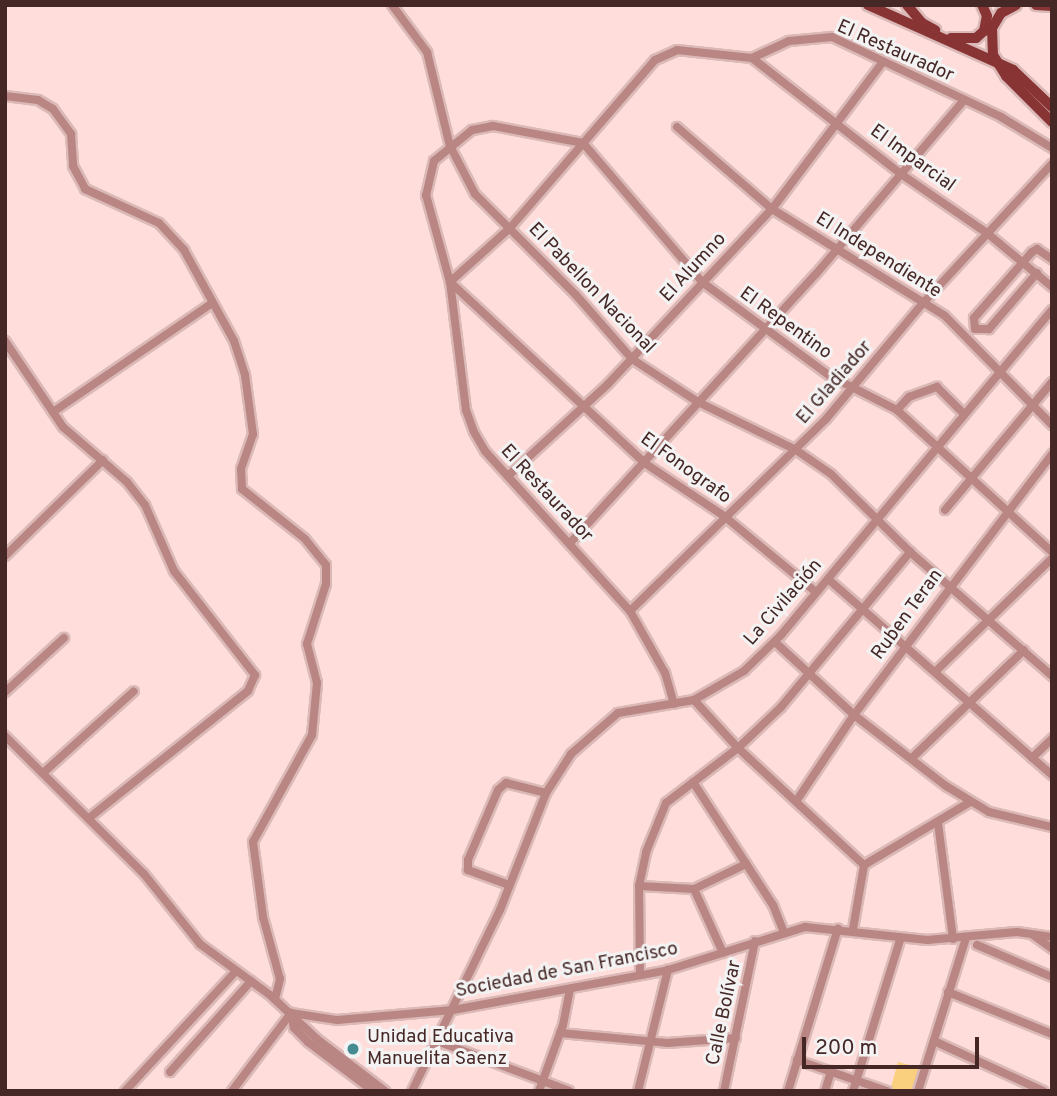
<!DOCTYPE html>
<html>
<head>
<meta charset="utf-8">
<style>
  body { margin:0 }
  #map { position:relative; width:1057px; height:1096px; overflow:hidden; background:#ffdddb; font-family:Overpass,sans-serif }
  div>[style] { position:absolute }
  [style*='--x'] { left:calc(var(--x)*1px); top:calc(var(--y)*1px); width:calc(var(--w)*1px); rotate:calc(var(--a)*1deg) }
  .green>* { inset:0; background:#facf7d }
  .roads { filter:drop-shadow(2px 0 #dab9b7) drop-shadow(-2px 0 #dab9b7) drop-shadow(0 2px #dab9b7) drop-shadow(0 -2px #dab9b7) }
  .minor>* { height:8px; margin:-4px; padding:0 4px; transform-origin:4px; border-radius:4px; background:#b98684 }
  .major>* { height:10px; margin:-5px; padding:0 5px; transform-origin:5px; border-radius:5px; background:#883334 }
  .dots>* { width:19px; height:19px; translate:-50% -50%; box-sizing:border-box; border:4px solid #f3f3f3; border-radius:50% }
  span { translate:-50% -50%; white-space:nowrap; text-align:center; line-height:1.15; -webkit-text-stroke:6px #f3f3f3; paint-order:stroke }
  .street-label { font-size:19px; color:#452726 }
  .poi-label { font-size:19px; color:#452726 }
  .left { translate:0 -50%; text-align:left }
  .frame { position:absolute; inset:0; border:7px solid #452726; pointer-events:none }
  .scale { position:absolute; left:802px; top:1037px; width:177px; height:32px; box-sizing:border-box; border:4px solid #452726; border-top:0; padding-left:9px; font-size:21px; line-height:24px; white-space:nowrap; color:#452726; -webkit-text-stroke:5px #f3f3f3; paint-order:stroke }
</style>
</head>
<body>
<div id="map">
  <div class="green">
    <i style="clip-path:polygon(898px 1062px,925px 1069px,919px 1091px,890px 1091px)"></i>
  </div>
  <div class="roads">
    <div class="minor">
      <i style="--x:392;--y:5;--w:59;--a:53.3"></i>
      <i style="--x:427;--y:52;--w:97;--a:76.3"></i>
      <i style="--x:450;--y:146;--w:54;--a:62.5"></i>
      <i style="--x:475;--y:194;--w:143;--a:45"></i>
      <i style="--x:576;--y:295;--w:85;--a:48.8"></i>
      <i style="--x:632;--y:359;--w:79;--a:33.1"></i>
      <i style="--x:698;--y:402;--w:109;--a:26.1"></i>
      <i style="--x:796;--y:450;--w:42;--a:34.4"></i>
      <i style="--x:831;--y:474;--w:111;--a:44.6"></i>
      <i style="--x:910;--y:552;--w:189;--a:41.1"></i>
      <i style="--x:752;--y:58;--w:189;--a:37.9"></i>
      <i style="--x:901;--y:174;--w:104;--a:34.5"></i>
      <i style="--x:987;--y:233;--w:85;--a:39.7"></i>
      <i style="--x:5;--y:96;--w:33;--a:7"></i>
      <i style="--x:38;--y:100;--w:17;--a:31"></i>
      <i style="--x:53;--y:109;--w:31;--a:54"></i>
      <i style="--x:71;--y:134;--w:32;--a:86"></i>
      <i style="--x:73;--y:166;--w:26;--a:62"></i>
      <i style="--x:85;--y:189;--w:81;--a:24.7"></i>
      <i style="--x:159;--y:223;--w:37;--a:47"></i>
      <i style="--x:184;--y:250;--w:104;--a:61.2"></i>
      <i style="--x:234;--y:341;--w:36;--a:72"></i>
      <i style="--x:245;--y:375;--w:60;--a:82.3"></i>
      <i style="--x:253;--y:434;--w:37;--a:109"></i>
      <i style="--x:241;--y:469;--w:20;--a:87"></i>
      <i style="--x:242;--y:489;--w:80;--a:38.4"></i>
      <i style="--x:305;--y:539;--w:33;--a:51"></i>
      <i style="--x:326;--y:565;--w:19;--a:90"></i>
      <i style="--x:326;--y:584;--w:63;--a:107.6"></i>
      <i style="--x:307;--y:644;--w:40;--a:75.6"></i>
      <i style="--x:317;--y:683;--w:52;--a:95.5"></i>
      <i style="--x:312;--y:735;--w:122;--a:118.9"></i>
      <i style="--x:253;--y:842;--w:76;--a:82.4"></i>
      <i style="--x:263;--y:917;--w:64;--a:74.7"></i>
      <i style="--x:280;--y:979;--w:21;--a:104"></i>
      <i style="--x:677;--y:127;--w:125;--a:40.8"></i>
      <i style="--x:772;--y:209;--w:203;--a:31.7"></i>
      <i style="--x:945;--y:316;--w:153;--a:45.5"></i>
      <i style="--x:583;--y:143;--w:92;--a:-169.3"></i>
      <i style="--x:493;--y:126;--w:21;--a:169"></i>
      <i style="--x:472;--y:130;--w:49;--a:140.8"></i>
      <i style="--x:434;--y:161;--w:35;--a:103"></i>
      <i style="--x:426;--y:195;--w:90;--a:74.6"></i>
      <i style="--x:450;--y:282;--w:267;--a:42.9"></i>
      <i style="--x:646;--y:464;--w:94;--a:33.7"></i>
      <i style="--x:724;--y:516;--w:119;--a:39.6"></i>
      <i style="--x:583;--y:143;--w:183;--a:49.4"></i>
      <i style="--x:702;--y:282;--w:159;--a:36.3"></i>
      <i style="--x:830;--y:376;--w:75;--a:26.9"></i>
      <i style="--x:897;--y:410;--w:210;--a:42.5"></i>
      <i style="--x:1037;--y:273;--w:74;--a:130.6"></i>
      <i style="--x:989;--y:329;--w:14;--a:180"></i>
      <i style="--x:975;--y:329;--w:11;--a:-95"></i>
      <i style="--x:974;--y:318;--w:88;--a:-48.7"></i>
      <i style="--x:1032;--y:252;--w:6;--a:-31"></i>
      <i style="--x:1037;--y:249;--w:18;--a:34"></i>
      <i style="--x:5;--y:341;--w:104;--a:56"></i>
      <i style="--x:63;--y:427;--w:84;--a:40.7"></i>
      <i style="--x:127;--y:482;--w:29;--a:52"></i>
      <i style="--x:145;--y:505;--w:72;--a:66.3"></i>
      <i style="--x:174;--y:571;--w:132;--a:52.1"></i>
      <i style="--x:255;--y:675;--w:17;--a:114"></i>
      <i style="--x:248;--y:691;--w:202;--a:141.4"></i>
      <i style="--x:897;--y:410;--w:18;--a:-47"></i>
      <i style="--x:909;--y:397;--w:30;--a:-20"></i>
      <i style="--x:937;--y:387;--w:38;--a:45"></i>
      <i style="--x:53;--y:412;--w:193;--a:-34.4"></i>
      <i style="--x:508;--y:476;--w:136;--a:-42.6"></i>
      <i style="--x:608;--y:384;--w:240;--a:-46.9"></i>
      <i style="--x:772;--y:209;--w:183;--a:-53"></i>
      <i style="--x:945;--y:510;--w:167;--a:-50.1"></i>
      <i style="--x:571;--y:542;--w:363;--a:-47.6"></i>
      <i style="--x:816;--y:274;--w:228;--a:-49.6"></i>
      <i style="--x:5;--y:556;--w:137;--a:-44.4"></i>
      <i style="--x:828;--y:579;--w:298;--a:41.2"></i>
      <i style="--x:630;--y:611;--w:274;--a:-44.4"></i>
      <i style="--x:826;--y:419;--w:153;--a:-50.1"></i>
      <i style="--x:924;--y:302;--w:188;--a:-47.2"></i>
      <i style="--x:775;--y:642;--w:108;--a:42.7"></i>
      <i style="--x:854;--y:715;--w:116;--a:37.7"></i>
      <i style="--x:946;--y:786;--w:50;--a:31.2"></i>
      <i style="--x:989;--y:812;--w:65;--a:13.4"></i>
      <i style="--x:936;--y:671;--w:162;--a:-44.2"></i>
      <i style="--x:5;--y:692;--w:80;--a:-42.5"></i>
      <i style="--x:694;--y:700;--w:65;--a:47.5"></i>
      <i style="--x:738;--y:748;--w:172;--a:42.9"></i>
      <i style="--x:674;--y:704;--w:32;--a:-106"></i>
      <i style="--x:665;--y:673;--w:71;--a:-119.4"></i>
      <i style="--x:630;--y:611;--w:216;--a:-132.2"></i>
      <i style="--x:485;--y:451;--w:22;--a:-120"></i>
      <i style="--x:474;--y:432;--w:23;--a:-110"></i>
      <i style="--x:466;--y:410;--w:129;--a:-97.1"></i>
      <i style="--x:450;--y:282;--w:81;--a:-42"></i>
      <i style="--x:510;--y:228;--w:222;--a:-49.2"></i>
      <i style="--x:655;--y:60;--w:24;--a:-24"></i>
      <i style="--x:677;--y:50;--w:75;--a:6.1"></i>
      <i style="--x:752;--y:58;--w:41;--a:-24.7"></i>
      <i style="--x:789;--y:41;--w:43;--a:-5.3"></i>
      <i style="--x:832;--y:37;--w:187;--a:25.3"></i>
      <i style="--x:1001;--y:117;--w:60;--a:31.3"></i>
      <i style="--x:5;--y:736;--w:196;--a:44.8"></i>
      <i style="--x:144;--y:874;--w:90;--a:51.3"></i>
      <i style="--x:200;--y:944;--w:87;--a:36.1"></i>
      <i style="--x:270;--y:995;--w:64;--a:43.1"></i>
      <i style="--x:317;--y:1039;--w:86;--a:37.4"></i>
      <i style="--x:913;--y:757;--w:154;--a:-43.9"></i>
      <i style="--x:1032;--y:758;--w:28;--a:-44"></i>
      <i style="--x:43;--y:773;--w:122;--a:-42"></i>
      <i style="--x:693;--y:782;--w:147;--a:57"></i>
      <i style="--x:773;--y:905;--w:27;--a:68"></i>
      <i style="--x:797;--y:800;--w:102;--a:-56.2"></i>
      <i style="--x:854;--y:715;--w:328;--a:-52.8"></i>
      <i style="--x:938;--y:823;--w:117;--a:82.6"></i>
      <i style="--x:509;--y:885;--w:44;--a:-159.9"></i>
      <i style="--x:468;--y:870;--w:10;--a:-90"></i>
      <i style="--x:468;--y:860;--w:76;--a:-66.8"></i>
      <i style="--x:498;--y:790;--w:11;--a:-41"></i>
      <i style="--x:506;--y:783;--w:41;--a:14"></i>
      <i style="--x:639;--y:886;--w:55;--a:3.1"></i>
      <i style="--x:694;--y:889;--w:58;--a:-25.7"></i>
      <i style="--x:694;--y:889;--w:70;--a:65.6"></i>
      <i style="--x:853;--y:929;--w:65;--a:-80.2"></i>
      <i style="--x:864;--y:865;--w:123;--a:-30.7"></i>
      <i style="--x:1033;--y:935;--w:24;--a:36"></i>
      <i style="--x:977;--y:945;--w:82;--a:23.1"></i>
      <i style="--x:640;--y:975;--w:89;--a:-90.6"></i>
      <i style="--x:639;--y:886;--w:35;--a:-78"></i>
      <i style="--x:646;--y:852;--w:53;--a:-67.8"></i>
      <i style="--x:666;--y:803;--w:91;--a:-37.4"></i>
      <i style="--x:738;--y:748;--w:59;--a:-43.6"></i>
      <i style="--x:781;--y:707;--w:202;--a:-50.2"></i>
      <i style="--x:948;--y:992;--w:112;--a:22"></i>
      <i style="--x:291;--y:1013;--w:47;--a:8.7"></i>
      <i style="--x:337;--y:1020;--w:116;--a:-4.9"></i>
      <i style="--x:453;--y:1010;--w:219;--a:-10.5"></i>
      <i style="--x:668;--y:970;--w:144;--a:-17.4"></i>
      <i style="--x:805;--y:927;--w:123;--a:6.1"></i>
      <i style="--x:927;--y:940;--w:90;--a:-5.1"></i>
      <i style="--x:1017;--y:932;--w:35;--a:8"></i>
      <i style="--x:291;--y:1013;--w:15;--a:79"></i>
      <i style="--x:294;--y:1028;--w:20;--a:45"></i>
      <i style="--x:308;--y:1042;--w:81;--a:37"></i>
      <i style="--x:560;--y:1033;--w:107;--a:5.3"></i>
      <i style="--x:667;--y:1043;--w:69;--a:-4.1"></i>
      <i style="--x:437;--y:1041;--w:141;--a:20.7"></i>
      <i style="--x:934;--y:1041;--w:120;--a:24.6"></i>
      <i style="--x:797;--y:1060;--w:95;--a:19"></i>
      <i style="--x:170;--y:1072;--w:122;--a:-48.3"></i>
      <i style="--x:125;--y:1091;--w:163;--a:-47.2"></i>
      <i style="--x:232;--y:1091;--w:98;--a:-52.9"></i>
      <i style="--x:412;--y:1091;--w:201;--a:-64.1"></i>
      <i style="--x:500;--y:910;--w:126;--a:-68.5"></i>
      <i style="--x:546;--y:793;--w:46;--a:-57.3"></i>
      <i style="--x:571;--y:754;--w:62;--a:-41.1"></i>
      <i style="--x:618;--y:713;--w:77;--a:-9.7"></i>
      <i style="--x:694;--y:700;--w:58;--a:-30.1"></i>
      <i style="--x:744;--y:671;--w:52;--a:-44.2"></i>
      <i style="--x:781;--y:635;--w:423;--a:-50.2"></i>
      <i style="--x:539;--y:1091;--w:70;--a:-70"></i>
      <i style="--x:563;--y:1025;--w:37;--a:-79"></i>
      <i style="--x:638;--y:1091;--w:125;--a:-76.1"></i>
      <i style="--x:724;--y:1091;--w:153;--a:-78.3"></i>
      <i style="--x:788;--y:1091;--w:170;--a:-72.9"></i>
      <i style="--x:825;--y:1091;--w:21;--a:-73"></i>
      <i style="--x:853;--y:1091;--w:161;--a:-72.7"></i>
      <i style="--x:918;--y:1091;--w:160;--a:-72.6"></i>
    </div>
    <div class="major">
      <i style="--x:868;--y:5;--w:159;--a:24.1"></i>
      <i style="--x:1013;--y:70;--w:54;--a:43.5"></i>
      <i style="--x:907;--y:5;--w:23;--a:50"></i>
      <i style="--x:922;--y:23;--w:15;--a:28"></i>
      <i style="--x:1016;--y:5;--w:17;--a:152"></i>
      <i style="--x:1001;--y:13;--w:17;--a:121"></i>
      <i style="--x:992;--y:28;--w:27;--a:88"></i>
      <i style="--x:993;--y:55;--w:25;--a:58"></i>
      <i style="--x:1006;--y:76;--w:65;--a:45"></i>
      <i style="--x:1036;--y:5;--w:16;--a:4"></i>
      <i style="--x:951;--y:38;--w:25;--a:0"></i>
      <i style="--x:976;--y:38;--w:11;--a:-41"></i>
      <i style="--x:984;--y:31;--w:15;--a:-79"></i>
      <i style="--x:987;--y:16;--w:12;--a:-114"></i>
    </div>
  </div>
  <div class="dots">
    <i style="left:353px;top:1049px;background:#458c92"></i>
  </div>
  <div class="street-label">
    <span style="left:895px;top:52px;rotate:24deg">El Restaurador</span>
    <span style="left:912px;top:159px;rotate:36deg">El Imparcial</span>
    <span style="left:878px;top:256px;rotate:32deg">El Independiente</span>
    <span style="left:694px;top:268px;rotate:-47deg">El Alumno</span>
    <span style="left:591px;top:289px;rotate:46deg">El Pabellon Nacional</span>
    <span style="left:785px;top:324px;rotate:36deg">El Repentino</span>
    <span style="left:835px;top:383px;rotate:-49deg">El Gladiador</span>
    <span style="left:685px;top:469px;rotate:36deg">El Fonografo</span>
    <span style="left:546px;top:494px;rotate:47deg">El Restaurador</span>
    <span style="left:784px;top:603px;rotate:-49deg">La Civilación</span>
    <span style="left:908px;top:615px;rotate:-54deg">Ruben Teran</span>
    <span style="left:567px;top:971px;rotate:-11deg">Sociedad de San Francisco</span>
    <span style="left:725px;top:1013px;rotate:-78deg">Calle Bolívar</span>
  </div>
  <div class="poi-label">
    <span class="left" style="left:367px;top:1049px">Unidad Educativa<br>Manuelita Saenz</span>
  </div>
  <div class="frame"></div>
  <div class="scale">200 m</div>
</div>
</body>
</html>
